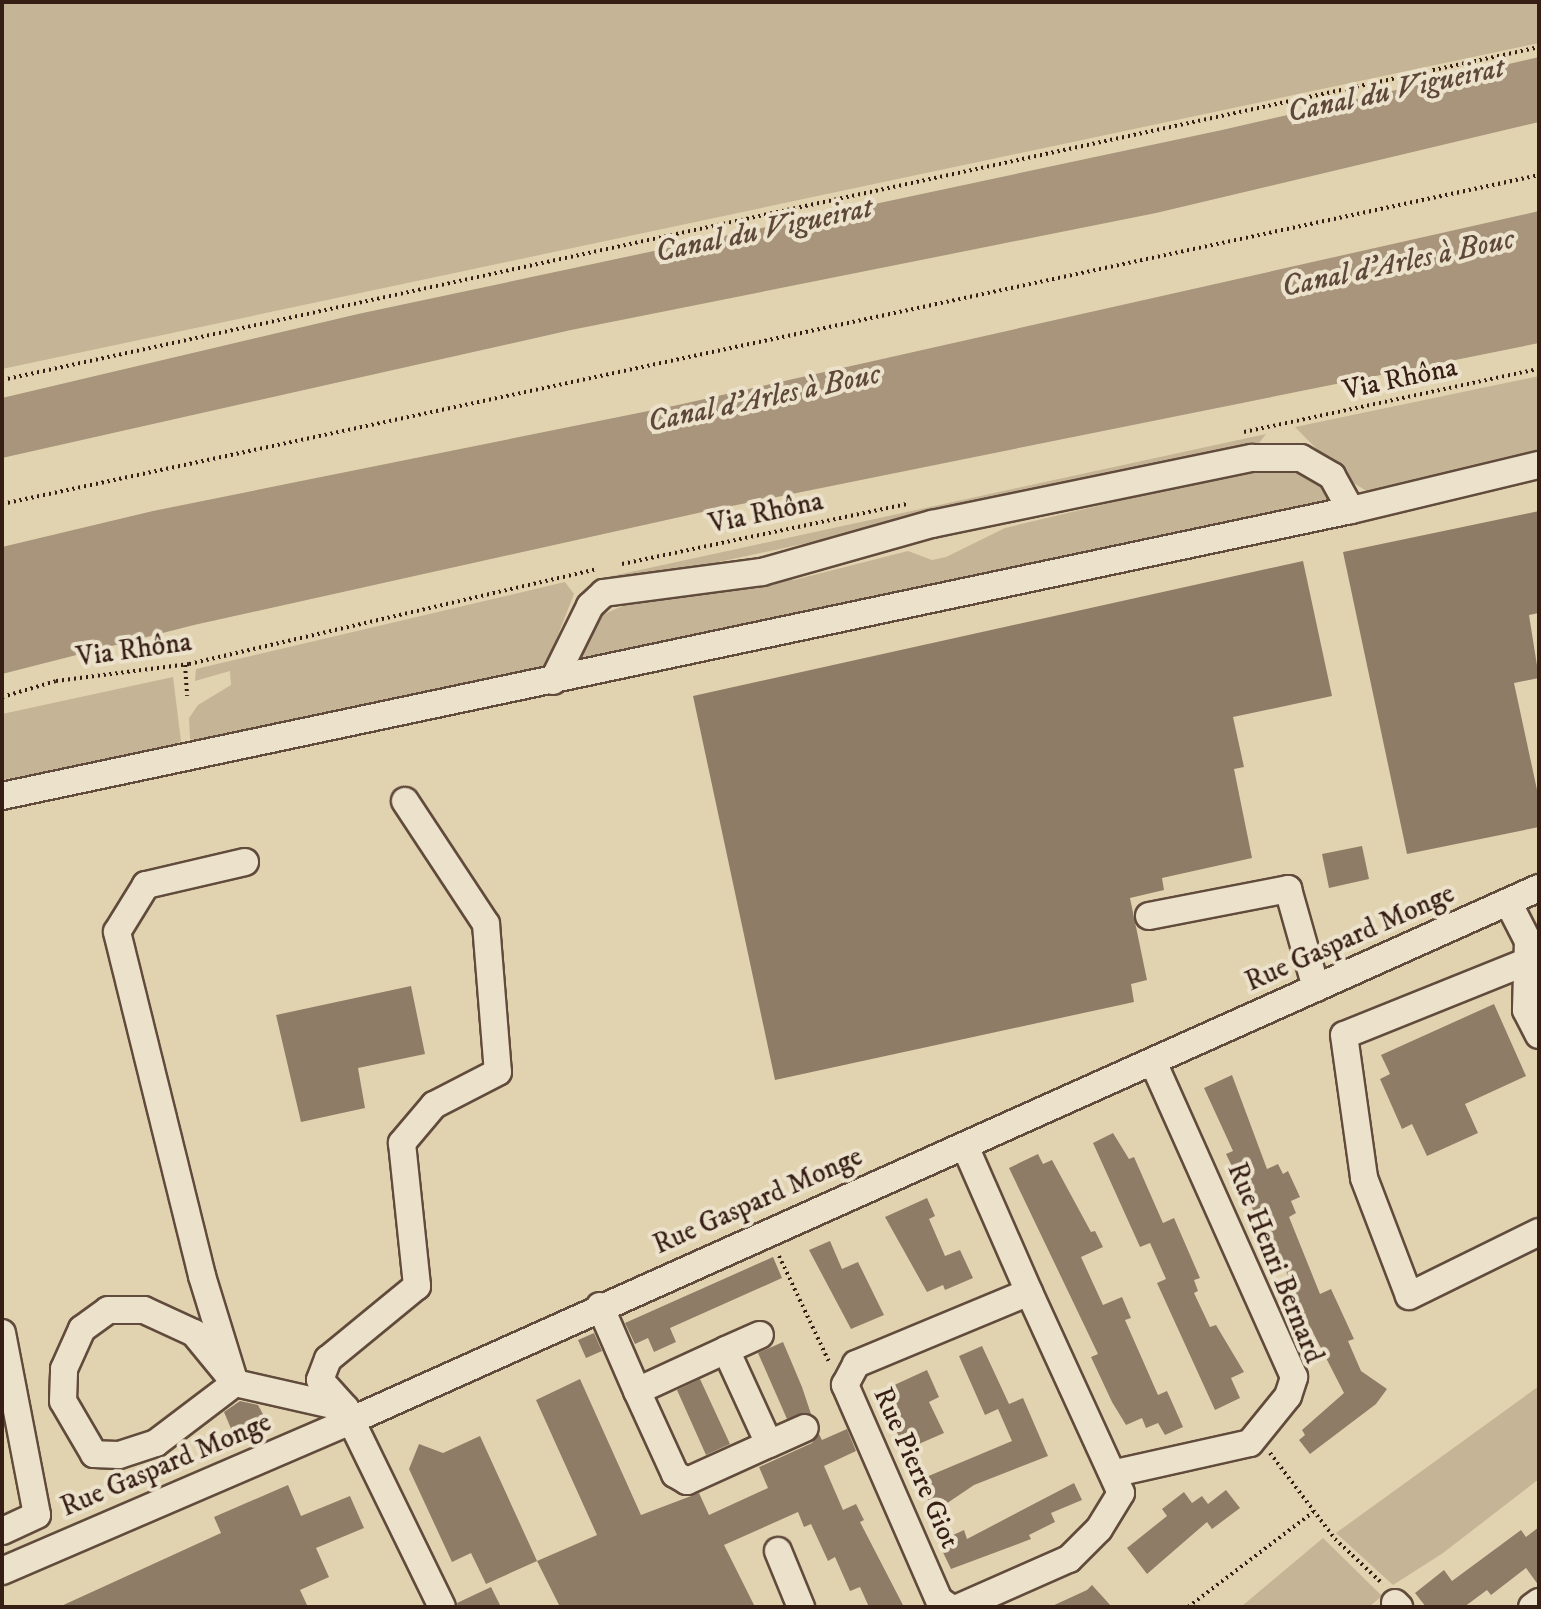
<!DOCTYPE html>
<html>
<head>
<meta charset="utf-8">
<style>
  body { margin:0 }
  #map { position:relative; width:1541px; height:1609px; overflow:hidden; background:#e2d3b0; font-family:"IM FELL DW Pica",serif }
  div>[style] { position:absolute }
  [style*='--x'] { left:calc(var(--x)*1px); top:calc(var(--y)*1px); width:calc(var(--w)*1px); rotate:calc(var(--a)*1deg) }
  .green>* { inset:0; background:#c5b496 }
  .water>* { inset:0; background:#a8957b }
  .building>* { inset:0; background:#8f7c66 }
  .path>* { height:4px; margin-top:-2px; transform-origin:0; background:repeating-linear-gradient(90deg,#361e15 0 2px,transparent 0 6px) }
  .roads { filter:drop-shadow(2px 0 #614b3c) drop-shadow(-2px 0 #614b3c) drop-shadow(0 2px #614b3c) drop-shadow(0 -2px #614b3c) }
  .minor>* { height:26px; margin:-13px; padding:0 13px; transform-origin:13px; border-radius:13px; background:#ece2cc }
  span { translate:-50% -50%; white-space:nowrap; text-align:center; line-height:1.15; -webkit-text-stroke:8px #ece2cc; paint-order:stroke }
  .street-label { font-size:28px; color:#361e15 }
  .water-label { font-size:30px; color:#5e4839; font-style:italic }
  .frame { position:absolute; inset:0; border:4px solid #361e15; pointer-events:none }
</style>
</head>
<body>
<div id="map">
  <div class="green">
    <i style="clip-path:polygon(2px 2px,1539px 2px,1539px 43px,2px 369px)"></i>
    <i style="clip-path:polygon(1539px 376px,1539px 460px,1373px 495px,1344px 477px,1295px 427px)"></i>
    <i style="clip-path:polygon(1266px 434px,1256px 447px,606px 586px,603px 578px)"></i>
    <i style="clip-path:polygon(1256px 468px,1319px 473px,1333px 501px,578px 663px,576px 646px,600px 616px,638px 599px,736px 581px,794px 580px,908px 551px,932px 560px,946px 557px,1005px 528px)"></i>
    <i style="clip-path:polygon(565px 582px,574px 594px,545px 668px,200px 742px,190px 739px,189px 718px,198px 705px,231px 685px,230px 671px,195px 681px,196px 669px)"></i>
    <i style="clip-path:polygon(173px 677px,181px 741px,167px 749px,2px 780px,2px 714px)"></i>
    <i style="clip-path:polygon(1539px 1386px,1539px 1479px,1443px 1553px,1393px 1585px,1336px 1533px)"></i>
    <i style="clip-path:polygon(1323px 1538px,1382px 1596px,1369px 1607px,1242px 1606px)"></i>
  </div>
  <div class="water">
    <i style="clip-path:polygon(1539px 57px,1539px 122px,1156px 213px,571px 330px,2px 458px,2px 398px,358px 314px,1222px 130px)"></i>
    <i style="clip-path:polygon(1539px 211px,1539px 343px,707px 511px,194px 625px,2px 674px,2px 547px,153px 511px,678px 405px)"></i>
  </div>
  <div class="building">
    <i style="clip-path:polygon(1539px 511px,1539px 613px,1529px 615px,1539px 678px,1514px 683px,1539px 799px,1539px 827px,1407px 854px,1343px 552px)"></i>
    <i style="clip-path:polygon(1303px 561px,1332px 696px,1233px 717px,1244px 767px,1234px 769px,1252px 858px,1162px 878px,1164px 890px,1130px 898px,1147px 980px,1131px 984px,1134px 1002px,775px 1080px,693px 696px)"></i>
    <i style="clip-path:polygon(1362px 846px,1369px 879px,1329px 888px,1322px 854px)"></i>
    <i style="clip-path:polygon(411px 986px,425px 1054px,358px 1068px,365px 1108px,301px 1122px,276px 1015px)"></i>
    <i style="clip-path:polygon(1494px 1004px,1526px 1076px,1465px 1104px,1478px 1133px,1427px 1156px,1412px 1124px,1402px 1129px,1380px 1079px,1390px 1074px,1381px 1055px)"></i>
    <i style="clip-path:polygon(1232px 1075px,1267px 1169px,1278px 1164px,1283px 1174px,1288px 1171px,1300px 1197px,1291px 1201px,1296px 1213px,1289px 1217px,1320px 1294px,1331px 1289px,1354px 1339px,1348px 1341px,1361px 1371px,1387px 1389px,1376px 1404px,1310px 1454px,1299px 1440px,1305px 1435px,1302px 1430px,1344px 1393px,1305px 1317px,1262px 1213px,1256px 1216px,1226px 1154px,1233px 1151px,1204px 1088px)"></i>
    <i style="clip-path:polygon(1113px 1133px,1129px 1159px,1134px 1157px,1163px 1223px,1174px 1218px,1200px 1278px,1194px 1280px,1198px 1291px,1194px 1293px,1210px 1327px,1216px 1325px,1244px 1372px,1231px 1378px,1240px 1398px,1215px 1410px,1157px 1283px,1166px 1279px,1150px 1243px,1140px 1247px,1093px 1143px)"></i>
    <i style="clip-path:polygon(1038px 1154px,1043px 1164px,1052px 1160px,1091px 1232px,1095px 1231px,1103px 1247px,1081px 1257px,1103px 1305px,1122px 1297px,1131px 1318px,1125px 1320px,1158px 1395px,1167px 1391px,1183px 1427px,1165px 1435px,1158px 1423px,1146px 1428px,1142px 1418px,1126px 1425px,1112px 1402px,1091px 1357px,1098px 1354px,1009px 1168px)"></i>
    <i style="clip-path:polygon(927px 1198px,935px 1216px,929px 1219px,945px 1256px,960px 1250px,973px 1278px,945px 1290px,943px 1285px,927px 1292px,885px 1217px)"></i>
    <i style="clip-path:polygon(830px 1241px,842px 1269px,858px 1262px,884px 1315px,851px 1329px,809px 1250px)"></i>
    <i style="clip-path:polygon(773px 1257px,782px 1278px,670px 1328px,676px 1342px,654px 1352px,648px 1338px,635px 1344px,625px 1323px)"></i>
    <i style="clip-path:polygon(594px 1333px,602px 1351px,586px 1358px,578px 1340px)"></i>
    <i style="clip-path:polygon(783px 1342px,802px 1387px,811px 1414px,787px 1419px,758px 1353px)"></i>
    <i style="clip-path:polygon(982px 1346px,1009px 1404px,1023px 1398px,1048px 1456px,974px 1485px,934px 1512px,919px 1480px,1012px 1441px,998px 1409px,985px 1415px,959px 1356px)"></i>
    <i style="clip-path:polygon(927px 1370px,939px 1397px,929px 1402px,944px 1433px,905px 1450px,879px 1392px)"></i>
    <i style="clip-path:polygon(580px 1379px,641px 1515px,699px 1493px,709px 1515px,768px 1488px,759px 1467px,812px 1443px,819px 1434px,822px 1440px,847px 1429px,856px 1451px,824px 1466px,843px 1510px,856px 1504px,864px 1520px,860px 1522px,904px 1607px,869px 1607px,860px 1587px,850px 1591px,835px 1557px,828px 1561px,811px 1524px,804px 1527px,798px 1512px,724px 1545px,755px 1607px,560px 1607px,537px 1561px,597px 1535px,536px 1400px)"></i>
    <i style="clip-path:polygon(700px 1379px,730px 1444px,706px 1455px,677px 1390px)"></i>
    <i style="clip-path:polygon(240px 1401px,258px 1405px,264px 1416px,232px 1431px,224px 1412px)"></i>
    <i style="clip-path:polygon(480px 1436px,537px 1561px,486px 1584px,471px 1553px,452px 1562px,409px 1469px,419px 1444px,443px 1453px)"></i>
    <i style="clip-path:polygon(1074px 1483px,1082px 1500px,1051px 1513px,1055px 1522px,1029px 1535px,1031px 1539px,951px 1569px,938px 1542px,964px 1530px,967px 1539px)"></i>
    <i style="clip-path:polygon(288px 1485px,301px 1516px,350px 1496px,364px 1528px,316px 1548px,329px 1577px,300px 1590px,308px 1607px,59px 1607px,221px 1533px,214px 1517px)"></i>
    <i style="clip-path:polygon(1226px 1490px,1240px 1508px,1212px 1529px,1207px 1522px,1147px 1574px,1127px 1548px,1167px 1516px,1162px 1509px,1184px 1492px,1192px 1503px,1202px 1496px,1208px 1504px)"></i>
    <i style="clip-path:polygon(1539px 1527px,1539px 1586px,1526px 1568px,1491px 1595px,1487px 1590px,1464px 1607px,1426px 1607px,1415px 1593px,1444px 1570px,1452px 1581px,1521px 1530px,1526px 1537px)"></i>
    <i style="clip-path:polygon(1092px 1585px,1112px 1607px,1050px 1607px,1087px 1590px)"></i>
    <i style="clip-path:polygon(491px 1587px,501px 1607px,458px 1607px,457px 1603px)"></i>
  </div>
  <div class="path">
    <i style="--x:2;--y:380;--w:1573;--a:-12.22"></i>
    <i style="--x:1244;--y:432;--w:302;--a:-12.1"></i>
    <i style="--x:2;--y:504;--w:1572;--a:-12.08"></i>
    <i style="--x:622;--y:564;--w:291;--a:-11.9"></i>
    <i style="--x:185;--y:665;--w:31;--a:86"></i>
    <i style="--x:2;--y:697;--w:56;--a:-16.5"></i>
    <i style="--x:56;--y:681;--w:134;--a:-7.3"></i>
    <i style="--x:189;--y:664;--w:416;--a:-13.1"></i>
    <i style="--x:779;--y:1256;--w:119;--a:64.7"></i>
    <i style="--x:1270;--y:1453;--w:108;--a:52.9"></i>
    <i style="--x:1335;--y:1539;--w:66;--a:43.2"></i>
    <i style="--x:1188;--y:1607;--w:157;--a:-37.2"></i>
  </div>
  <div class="roads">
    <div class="minor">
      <i style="--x:553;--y:681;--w:84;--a:-63.7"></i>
      <i style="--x:590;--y:606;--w:19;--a:-43"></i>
      <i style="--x:604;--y:593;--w:159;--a:-7.6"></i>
      <i style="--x:762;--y:572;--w:177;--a:-15.8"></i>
      <i style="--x:932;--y:524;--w:327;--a:-11.7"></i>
      <i style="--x:1252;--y:458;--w:49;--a:0"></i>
      <i style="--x:1301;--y:458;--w:36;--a:30"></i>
      <i style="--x:1332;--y:476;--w:39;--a:61"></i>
      <i style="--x:2;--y:796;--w:1379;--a:-11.97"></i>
      <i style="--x:1351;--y:510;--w:193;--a:-13.5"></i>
      <i style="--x:405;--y:801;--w:147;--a:56.6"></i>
      <i style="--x:486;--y:924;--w:148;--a:85.4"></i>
      <i style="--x:498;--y:1072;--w:72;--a:152.7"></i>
      <i style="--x:434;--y:1105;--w:50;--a:130.1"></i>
      <i style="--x:402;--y:1143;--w:144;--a:84"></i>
      <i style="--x:417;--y:1286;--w:115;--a:140.6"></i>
      <i style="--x:328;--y:1359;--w:22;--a:111"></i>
      <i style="--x:320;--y:1380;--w:38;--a:48"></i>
      <i style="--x:345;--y:1408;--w:221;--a:64"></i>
      <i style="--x:245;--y:862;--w:102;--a:166.9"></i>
      <i style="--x:146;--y:885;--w:55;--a:121.7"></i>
      <i style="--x:117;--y:932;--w:354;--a:76.1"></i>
      <i style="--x:202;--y:1276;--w:112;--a:72.9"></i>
      <i style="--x:235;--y:1383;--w:99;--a:142.8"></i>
      <i style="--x:156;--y:1443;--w:39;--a:162"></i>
      <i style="--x:119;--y:1455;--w:25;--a:-178"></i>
      <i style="--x:94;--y:1454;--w:61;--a:-120.3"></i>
      <i style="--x:63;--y:1401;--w:32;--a:-88"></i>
      <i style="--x:64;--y:1369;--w:44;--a:-65.8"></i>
      <i style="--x:82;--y:1329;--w:32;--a:-36"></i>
      <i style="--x:108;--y:1310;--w:36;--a:0"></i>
      <i style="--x:144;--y:1310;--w:55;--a:24.7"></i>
      <i style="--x:194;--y:1333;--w:65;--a:50.6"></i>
      <i style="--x:235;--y:1383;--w:113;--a:12.8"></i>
      <i style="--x:1508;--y:902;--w:44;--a:62.9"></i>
      <i style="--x:1528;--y:941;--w:69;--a:91.7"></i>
      <i style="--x:1526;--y:1010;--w:28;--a:63"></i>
      <i style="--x:1149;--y:916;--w:142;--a:-11"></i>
      <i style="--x:1288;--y:889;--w:103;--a:74.2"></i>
      <i style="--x:1531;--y:960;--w:201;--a:158.1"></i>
      <i style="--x:1344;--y:1035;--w:144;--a:82"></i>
      <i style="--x:1364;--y:1178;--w:126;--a:69.1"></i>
      <i style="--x:1409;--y:1296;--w:145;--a:-26.2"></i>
      <i style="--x:600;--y:1306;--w:93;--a:66.5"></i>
      <i style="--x:637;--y:1391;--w:98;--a:-24.7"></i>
      <i style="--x:726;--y:1350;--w:103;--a:65.4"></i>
      <i style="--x:769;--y:1444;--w:90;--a:155.7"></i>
      <i style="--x:687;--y:1481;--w:14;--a:-150"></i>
      <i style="--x:675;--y:1474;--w:91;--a:-114.6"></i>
      <i style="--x:2;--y:1333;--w:185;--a:79.1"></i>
      <i style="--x:37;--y:1515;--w:38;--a:155"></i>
      <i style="--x:726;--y:1350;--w:37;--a:-24"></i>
      <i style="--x:769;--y:1444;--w:39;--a:-24"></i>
      <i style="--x:1116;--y:1473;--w:137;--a:-12.6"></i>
      <i style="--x:1250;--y:1443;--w:60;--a:-51"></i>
      <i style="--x:1288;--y:1396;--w:20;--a:-72"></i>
      <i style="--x:1294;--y:1377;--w:345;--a:-114.1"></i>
      <i style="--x:778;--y:1551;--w:61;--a:67.7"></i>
      <i style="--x:2;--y:1571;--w:379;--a:-23.3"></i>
      <i style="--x:350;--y:1421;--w:1303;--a:-24.15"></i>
      <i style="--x:1395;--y:1603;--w:6;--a:45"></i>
      <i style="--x:949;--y:1607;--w:12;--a:-145"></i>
      <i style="--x:939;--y:1600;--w:235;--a:-113.6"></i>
      <i style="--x:845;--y:1385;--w:24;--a:-62"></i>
      <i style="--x:856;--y:1364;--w:187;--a:-22.6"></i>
      <i style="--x:1029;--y:1292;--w:159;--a:-113.7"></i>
      <i style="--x:960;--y:1607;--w:119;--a:-23.8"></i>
      <i style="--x:1069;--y:1559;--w:42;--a:-45"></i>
      <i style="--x:1099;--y:1529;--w:42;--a:-58.6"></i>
      <i style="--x:1121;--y:1493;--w:221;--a:-114.6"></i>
      <i style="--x:1532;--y:1607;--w:9;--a:-36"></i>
    </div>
  </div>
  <div class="street-label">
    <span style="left:1400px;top:379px;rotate:-12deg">Via Rhôna</span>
    <span style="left:766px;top:513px;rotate:-12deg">Via Rhôna</span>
    <span style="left:134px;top:650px;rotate:-8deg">Via Rhôna</span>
    <span style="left:1350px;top:938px;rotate:-24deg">Rue Gaspard Monge</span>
    <span style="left:758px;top:1201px;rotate:-24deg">Rue Gaspard Monge</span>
    <span style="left:1275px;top:1263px;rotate:68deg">Rue Henri Bernard</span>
    <span style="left:166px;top:1465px;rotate:-23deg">Rue Gaspard Monge</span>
    <span style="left:916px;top:1468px;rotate:66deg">Rue Pierre Giot</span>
  </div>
  <div class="water-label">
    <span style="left:1396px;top:91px;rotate:-12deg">Canal du Vigueirat</span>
    <span style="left:764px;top:231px;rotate:-12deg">Canal du Vigueirat</span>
    <span style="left:1398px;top:264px;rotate:-12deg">Canal d'Arles à Bouc</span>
    <span style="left:764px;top:399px;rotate:-12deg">Canal d'Arles à Bouc</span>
  </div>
  <div class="frame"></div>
</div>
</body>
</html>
